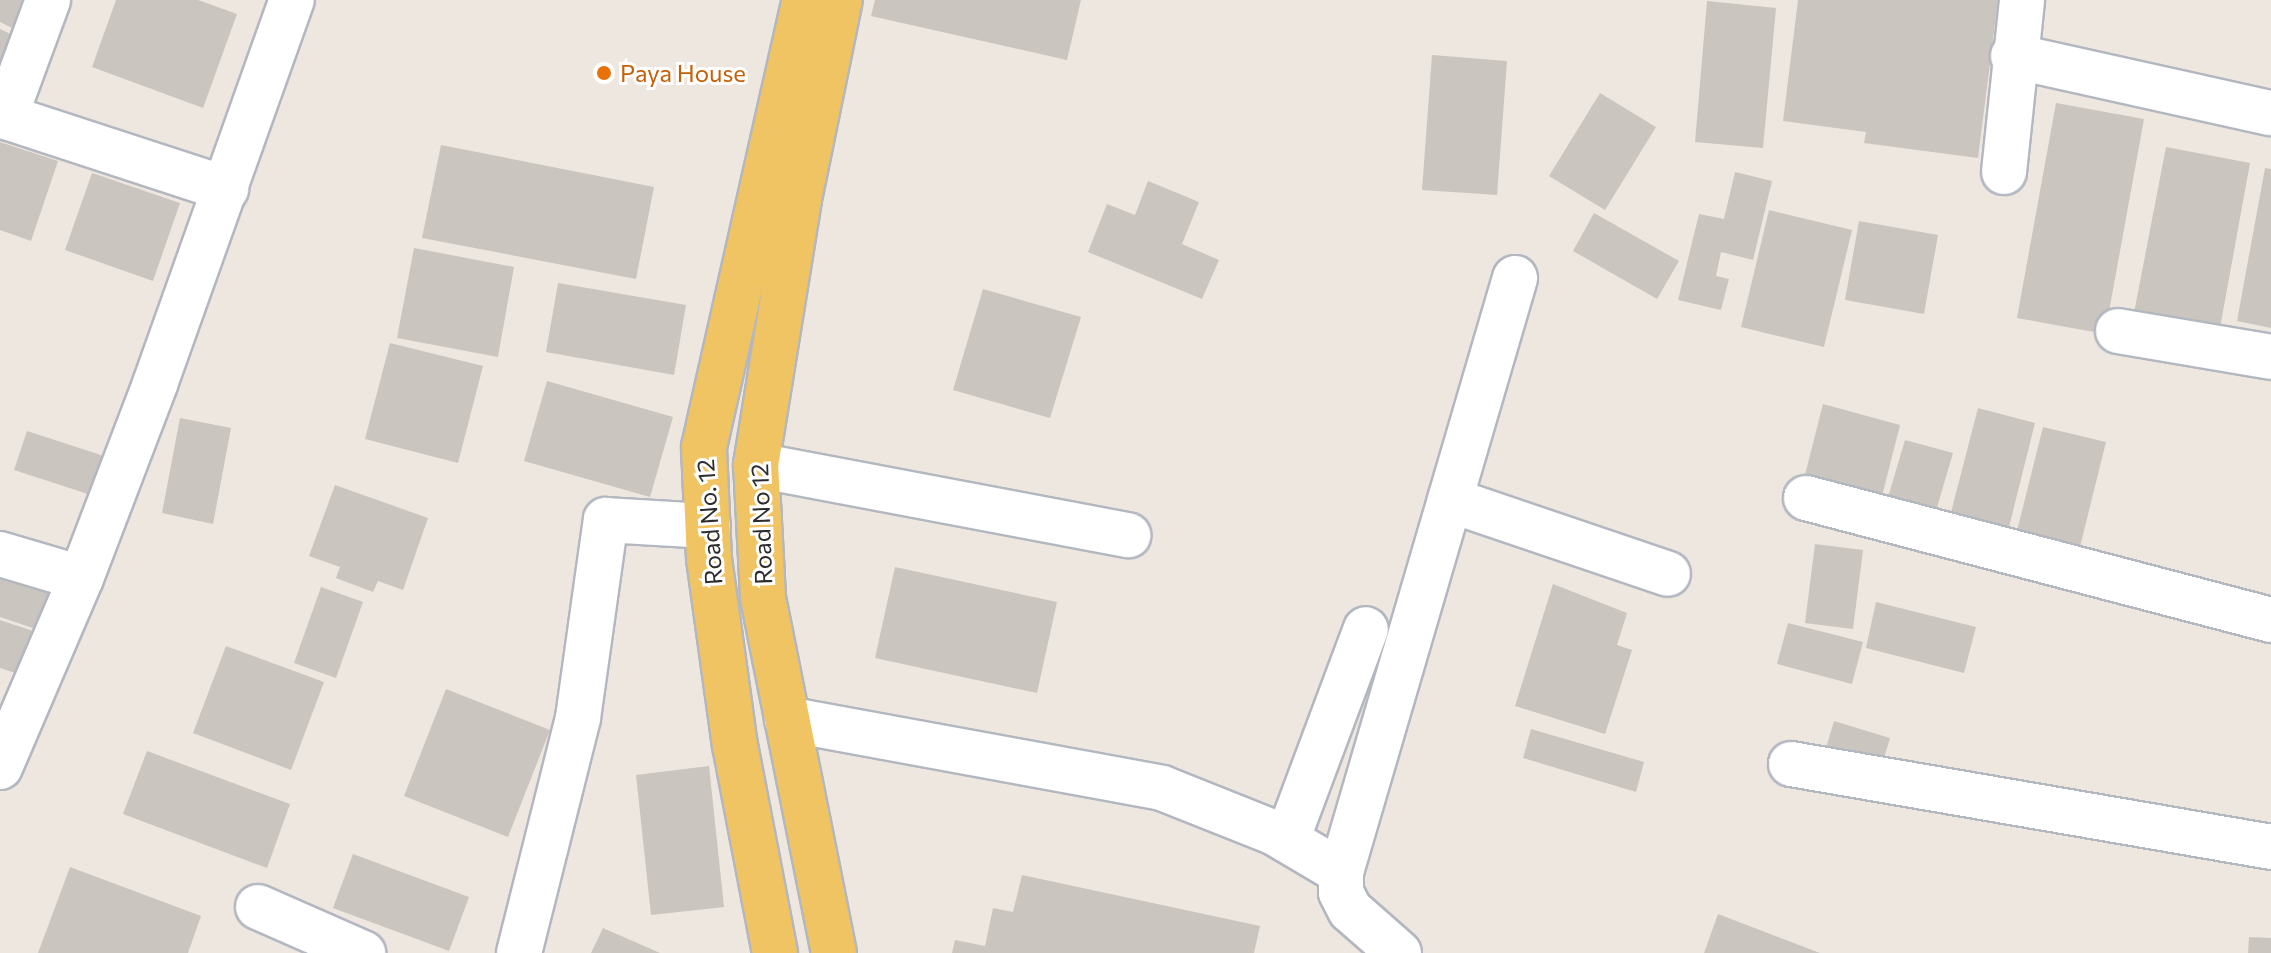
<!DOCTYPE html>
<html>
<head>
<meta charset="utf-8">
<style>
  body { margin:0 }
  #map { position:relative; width:2271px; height:953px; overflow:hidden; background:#eee7e0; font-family:Commissioner,sans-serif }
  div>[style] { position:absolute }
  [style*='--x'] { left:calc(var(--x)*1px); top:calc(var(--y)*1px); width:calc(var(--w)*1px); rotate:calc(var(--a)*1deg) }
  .building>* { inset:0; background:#cac5be }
  .roads { filter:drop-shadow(2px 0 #b3b7c0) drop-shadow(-2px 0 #b3b7c0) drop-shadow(0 2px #b3b7c0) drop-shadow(0 -2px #b3b7c0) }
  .minor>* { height:44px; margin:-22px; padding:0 22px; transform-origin:22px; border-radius:22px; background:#fff }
  .major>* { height:44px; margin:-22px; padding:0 22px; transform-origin:22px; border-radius:22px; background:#f0c363 }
  .dots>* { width:22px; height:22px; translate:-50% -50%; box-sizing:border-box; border:4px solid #fff; border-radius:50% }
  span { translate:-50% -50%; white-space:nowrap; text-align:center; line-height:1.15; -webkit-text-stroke:6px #fff; paint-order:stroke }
  .food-label { font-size:24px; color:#c56008 }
  .left { translate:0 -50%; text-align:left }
  .street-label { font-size:24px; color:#2d2d2d }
</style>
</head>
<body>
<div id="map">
  <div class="building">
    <i style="clip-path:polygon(0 0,32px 0,18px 31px,0 22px)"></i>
    <i style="clip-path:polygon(116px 0,198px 0,237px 14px,203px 108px,92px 67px)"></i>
    <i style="clip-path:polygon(875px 0,1081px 0,1067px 60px,871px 16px)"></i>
    <i style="clip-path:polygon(1798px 0,1998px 0,1978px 158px,1864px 143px,1866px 132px,1783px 121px)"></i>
    <i style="clip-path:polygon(1707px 1px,1776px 8px,1763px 148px,1695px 142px)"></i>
    <i style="clip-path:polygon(0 29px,23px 40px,0 88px)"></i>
    <i style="clip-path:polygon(1432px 55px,1507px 61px,1497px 195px,1422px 190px)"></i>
    <i style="clip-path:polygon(1600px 93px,1656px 127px,1605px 210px,1549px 176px)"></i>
    <i style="clip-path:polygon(2056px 103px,2144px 119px,2105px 334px,2017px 318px)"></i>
    <i style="clip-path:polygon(0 142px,58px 161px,31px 241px,0 230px)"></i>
    <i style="clip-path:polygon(441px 145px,654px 187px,636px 279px,422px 238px)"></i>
    <i style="clip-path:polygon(2166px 147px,2250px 163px,2220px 328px,2134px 313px)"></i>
    <i style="clip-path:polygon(2265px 168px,2271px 169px,2271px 328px,2237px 321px)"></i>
    <i style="clip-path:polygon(1735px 172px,1772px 181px,1753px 260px,1721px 252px,1716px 276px,1729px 279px,1721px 310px,1678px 300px,1699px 214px,1724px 219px)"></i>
    <i style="clip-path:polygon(92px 173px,180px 203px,153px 281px,65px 250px)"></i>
    <i style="clip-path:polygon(1148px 181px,1199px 202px,1182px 244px,1219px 260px,1202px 299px,1088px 252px,1107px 204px,1135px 215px)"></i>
    <i style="clip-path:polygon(1769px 210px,1852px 230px,1824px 347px,1741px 327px)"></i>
    <i style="clip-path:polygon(1594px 213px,1679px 261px,1657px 299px,1573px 251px)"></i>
    <i style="clip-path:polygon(1859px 221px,1938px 235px,1924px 314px,1845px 300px)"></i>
    <i style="clip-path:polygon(414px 248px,514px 267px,498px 357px,397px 338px)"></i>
    <i style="clip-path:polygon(558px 283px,686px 305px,674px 375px,546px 352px)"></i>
    <i style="clip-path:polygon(983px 289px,1081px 317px,1050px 418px,953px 390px)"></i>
    <i style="clip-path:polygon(390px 343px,483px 366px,458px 463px,365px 439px)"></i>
    <i style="clip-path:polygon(547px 381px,673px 417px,650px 497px,524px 461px)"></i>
    <i style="clip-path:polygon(1823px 404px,1900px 425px,1882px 496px,1805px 475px)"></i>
    <i style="clip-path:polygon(1978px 408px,2035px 423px,2007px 535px,1949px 520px)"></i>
    <i style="clip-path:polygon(180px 418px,231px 428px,213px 524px,162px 513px)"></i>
    <i style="clip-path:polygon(2043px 427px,2106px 442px,2078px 555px,2015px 539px)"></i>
    <i style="clip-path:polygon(27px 431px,107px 457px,94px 496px,14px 470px)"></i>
    <i style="clip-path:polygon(1905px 440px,1953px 453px,1934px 518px,1886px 504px)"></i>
    <i style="clip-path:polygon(335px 485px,428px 518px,403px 590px,378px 581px,373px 592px,336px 578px,340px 567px,309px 556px)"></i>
    <i style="clip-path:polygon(1815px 544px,1863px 550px,1853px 629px,1805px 623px)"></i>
    <i style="clip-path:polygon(895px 567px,1057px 602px,1037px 693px,875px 658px)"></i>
    <i style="clip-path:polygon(0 573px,65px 595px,51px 634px,0 617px)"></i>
    <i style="clip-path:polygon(1553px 584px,1627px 613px,1617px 645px,1632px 650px,1605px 734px,1515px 706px)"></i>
    <i style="clip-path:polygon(321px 587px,363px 602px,336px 678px,294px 663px)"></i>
    <i style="clip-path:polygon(1876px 602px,1976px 627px,1964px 673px,1866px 648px)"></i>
    <i style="clip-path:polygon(0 620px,42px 634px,28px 677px,0 668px)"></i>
    <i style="clip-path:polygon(1788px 623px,1863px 642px,1852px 684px,1777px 664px)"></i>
    <i style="clip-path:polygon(226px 646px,324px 682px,291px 770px,193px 733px)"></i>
    <i style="clip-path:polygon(446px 689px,550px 730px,508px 837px,404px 796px)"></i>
    <i style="clip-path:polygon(1834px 721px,1890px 738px,1880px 771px,1824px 755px)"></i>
    <i style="clip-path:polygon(1531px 729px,1644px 762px,1636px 792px,1523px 758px)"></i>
    <i style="clip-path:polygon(147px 751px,290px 804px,267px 868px,123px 814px)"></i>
    <i style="clip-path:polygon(709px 766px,724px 907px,651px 915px,636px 775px)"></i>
    <i style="clip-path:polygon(353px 854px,469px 897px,449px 951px,333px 908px)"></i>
    <i style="clip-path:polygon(70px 867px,201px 916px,188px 953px,38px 953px)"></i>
    <i style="clip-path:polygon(1022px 875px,1260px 926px,1254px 953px,952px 953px,955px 940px,985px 946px,993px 908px,1013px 912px)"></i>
    <i style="clip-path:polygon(1718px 914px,1820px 953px,1704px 953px)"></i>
    <i style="clip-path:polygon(603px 928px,660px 953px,591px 953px)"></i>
    <i style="clip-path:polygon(2249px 937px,2271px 938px,2271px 953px,2248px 953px)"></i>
  </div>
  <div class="roads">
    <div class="minor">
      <i style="--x:2013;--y:56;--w:264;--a:12.5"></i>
      <i style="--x:0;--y:115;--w:238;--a:18.1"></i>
      <i style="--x:5;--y:117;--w:125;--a:-69.8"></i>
      <i style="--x:2004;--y:172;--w:173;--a:-84"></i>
      <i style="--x:2118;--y:331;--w:155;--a:9.6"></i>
      <i style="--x:756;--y:465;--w:379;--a:10.7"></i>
      <i style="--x:1806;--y:498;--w:481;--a:14.7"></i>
      <i style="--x:1450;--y:500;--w:230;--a:18.7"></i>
      <i style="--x:0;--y:554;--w:84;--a:16.5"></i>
      <i style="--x:787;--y:719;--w:381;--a:10.4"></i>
      <i style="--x:1162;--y:788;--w:122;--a:21.7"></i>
      <i style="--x:1275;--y:833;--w:77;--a:30.6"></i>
      <i style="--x:1791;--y:764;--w:487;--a:9.8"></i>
      <i style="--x:0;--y:767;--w:206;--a:-66.8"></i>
      <i style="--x:81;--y:578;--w:208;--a:-69.1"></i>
      <i style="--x:155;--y:384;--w:408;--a:-70.4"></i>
      <i style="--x:1287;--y:840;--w:225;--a:-69.5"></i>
      <i style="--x:258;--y:907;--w:115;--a:23.7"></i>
      <i style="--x:519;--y:953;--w:242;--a:-75.9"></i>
      <i style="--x:578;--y:718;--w:200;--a:-82"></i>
      <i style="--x:606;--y:520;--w:102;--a:3.4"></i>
      <i style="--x:1399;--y:953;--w:65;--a:-138.7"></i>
      <i style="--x:1350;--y:910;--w:20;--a:-117"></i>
      <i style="--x:1341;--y:892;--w:20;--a:-90"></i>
      <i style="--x:1341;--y:872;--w:619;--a:-73.67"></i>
    </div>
    <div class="major">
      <i style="--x:775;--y:953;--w:211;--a:-100.9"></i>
      <i style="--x:735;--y:746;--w:189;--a:-97.9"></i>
      <i style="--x:709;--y:559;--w:112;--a:-92.6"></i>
      <i style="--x:704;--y:447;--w:458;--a:-77.3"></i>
      <i style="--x:834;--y:953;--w:363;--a:-101.3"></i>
      <i style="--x:763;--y:597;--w:132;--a:-93"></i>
      <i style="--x:756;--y:465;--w:269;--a:-80.8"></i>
      <i style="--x:799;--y:199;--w:203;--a:-78.4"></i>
    </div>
  </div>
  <div class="dots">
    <i style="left:604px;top:73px;background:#e8710a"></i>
  </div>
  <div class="food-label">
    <span class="left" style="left:620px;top:73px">Paya House</span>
  </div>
  <div class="street-label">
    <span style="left:709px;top:522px;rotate:-94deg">Road No. 12</span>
    <span style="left:761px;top:524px;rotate:-92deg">Road No 12</span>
  </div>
</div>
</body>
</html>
